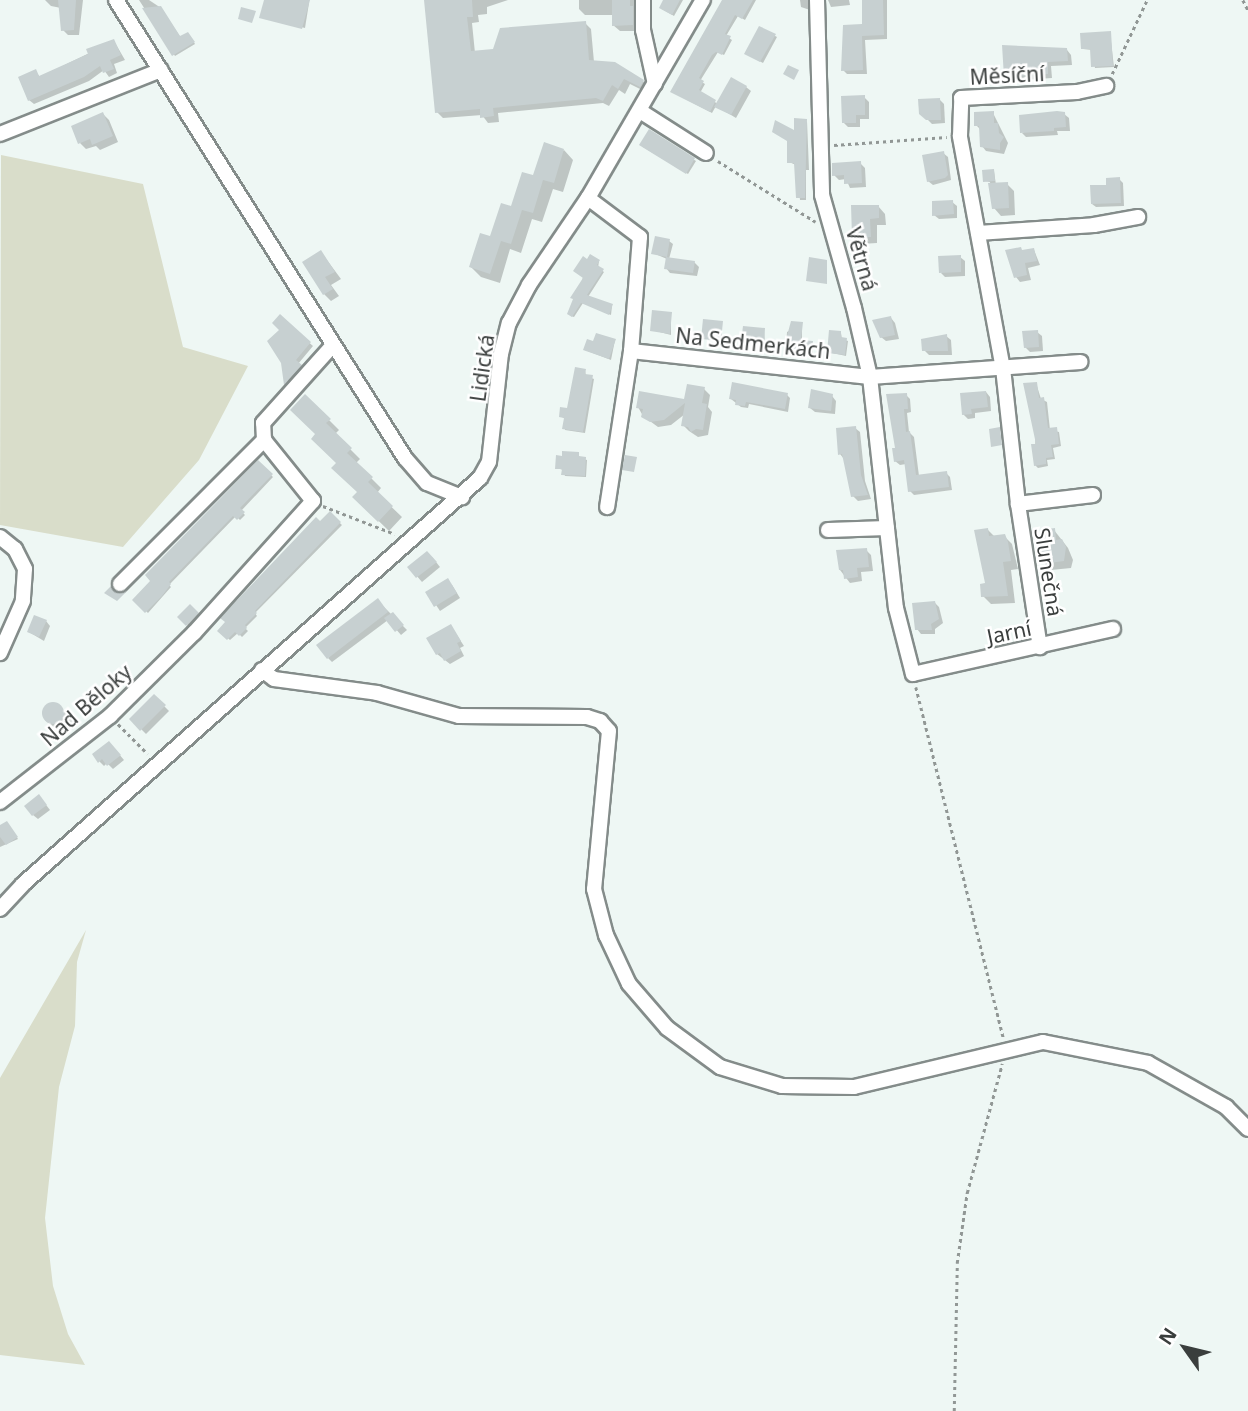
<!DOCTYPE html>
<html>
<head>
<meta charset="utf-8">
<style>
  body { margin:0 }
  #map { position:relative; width:1248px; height:1411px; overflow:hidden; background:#eef7f4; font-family:"Noto Sans",sans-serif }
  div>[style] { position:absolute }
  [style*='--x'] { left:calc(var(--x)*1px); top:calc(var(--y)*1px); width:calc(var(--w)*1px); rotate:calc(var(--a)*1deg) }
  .green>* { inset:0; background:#d9ddca }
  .shadow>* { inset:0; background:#0003 }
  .building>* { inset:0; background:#c7d0d1 }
  .round { border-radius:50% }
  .path>* { height:2.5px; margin-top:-1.25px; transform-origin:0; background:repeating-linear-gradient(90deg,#919795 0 3.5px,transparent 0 7px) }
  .roads { filter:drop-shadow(2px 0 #848c8a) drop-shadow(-2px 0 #848c8a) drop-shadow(0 2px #848c8a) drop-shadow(0 -2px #848c8a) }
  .minor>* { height:14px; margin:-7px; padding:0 7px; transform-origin:7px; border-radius:7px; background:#fff }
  span { translate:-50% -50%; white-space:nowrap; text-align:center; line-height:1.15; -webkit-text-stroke:5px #fff; paint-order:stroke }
  .street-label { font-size:21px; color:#3a3e3d }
  .north { position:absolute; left:1150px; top:1313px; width:70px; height:70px; -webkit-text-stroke:5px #fff; paint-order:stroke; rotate:304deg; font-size:19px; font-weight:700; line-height:28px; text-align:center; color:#3a3e3d }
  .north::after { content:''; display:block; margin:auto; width:24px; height:32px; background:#3a3e3d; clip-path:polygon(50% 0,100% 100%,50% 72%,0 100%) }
</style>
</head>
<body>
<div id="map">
  <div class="green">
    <i style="clip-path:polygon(1px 155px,143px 184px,183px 347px,248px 366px,199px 460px,123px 547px,0 525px)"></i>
    <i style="clip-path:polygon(86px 930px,77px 962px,75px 1026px,59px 1087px,45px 1218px,53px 1286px,68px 1334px,85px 1365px,0 1355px,0 1078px)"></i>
  </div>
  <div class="shadow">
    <i style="clip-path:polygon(83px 0,79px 35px,68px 35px,63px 30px,61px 8px,51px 6px,45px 0)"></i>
    <i style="clip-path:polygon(139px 0,149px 0,161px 8px,181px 38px,190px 36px,195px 44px,175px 56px)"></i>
    <i style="clip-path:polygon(266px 0,309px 3px,305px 28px,261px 17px)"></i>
    <i style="clip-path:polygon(426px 0,508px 0,487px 7px,487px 14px,478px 15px,479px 22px,472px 23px,475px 53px,495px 51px,585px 23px,591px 29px,594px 62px,643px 81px,649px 87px,646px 92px,630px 84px,625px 94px,619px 90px,609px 106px,603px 103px,498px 113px,499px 122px,488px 123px,482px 115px,443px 118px,437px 112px)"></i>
    <i style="clip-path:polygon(579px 0,634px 0,639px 31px,620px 31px,613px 25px,613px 15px,585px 15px,579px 9px)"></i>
    <i style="clip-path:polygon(665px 0,683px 0,674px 16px,662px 9px)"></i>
    <i style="clip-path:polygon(724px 0,756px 0,745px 20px,738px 16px,726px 36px,732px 40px,724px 55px,718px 52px,700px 81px,705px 84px,700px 93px,718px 104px,746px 87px,751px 91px,736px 118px,716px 106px,712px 113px,674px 93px)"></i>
    <i style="clip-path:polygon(800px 0,811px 0,810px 10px,801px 7px)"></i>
    <i style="clip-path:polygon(828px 0,849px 0,850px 5px,831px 7px)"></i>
    <i style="clip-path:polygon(875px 0,887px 0,887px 39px,865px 40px,867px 74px,847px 74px,843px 70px)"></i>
    <i style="clip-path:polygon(760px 28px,777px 37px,763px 63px,748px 55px)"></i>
    <i style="clip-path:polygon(1110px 33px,1114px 67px,1095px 68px,1092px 50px,1083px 49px)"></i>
    <i style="clip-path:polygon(114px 41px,125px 60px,114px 64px,117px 73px,109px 77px,104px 70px,89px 81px,34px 104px,29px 100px,35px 71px,40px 77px)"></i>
    <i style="clip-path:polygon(1067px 50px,1071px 55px,1072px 65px,1051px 66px,1052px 78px,1010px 81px,1006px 76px)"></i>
    <i style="clip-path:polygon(864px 97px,869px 102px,869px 119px,860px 119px,860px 127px,848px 127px,843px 122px)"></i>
    <i style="clip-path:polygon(939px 99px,944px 104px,945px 123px,932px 124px,921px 113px)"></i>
    <i style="clip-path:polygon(993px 113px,1008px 143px,1004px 154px,986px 151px,982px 146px,981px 130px,976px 125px)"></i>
    <i style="clip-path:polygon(103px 114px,109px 120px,118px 142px,100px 150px,96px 146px,86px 149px,80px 143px)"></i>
    <i style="clip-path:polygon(1064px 114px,1069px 118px,1070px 131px,1057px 131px,1058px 135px,1026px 137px,1022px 133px)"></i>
    <i style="clip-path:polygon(807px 121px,809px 170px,806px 170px,806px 200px,800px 200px,796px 165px,789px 162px,789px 141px)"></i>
    <i style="clip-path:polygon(649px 132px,696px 161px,688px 174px,643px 147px)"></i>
    <i style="clip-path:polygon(564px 150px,573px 160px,563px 192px,553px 189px,542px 222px,532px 219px,521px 253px,510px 249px,500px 283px,481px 277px,471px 267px,534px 177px)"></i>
    <i style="clip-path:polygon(943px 153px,948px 157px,951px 180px,933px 185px,928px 181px)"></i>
    <i style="clip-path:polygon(860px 163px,865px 168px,866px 187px,850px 188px,846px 179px,839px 180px,834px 175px)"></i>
    <i style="clip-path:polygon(994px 171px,996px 185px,1007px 184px,1014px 191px,1015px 215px,1001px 216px,994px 208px,990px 182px,985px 181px)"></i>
    <i style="clip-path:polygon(1119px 179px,1123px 183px,1124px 206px,1096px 207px,1092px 204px,1108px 186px)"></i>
    <i style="clip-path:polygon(952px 202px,957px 206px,957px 218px,939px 219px,934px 215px)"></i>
    <i style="clip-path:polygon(878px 206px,885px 214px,886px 225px,877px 225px,877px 243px,861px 244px,854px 237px)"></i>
    <i style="clip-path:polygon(669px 241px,673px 244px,669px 259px,694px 262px,699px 267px,697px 276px,670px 273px,666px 268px,667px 259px,653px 253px)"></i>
    <i style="clip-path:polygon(1034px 250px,1040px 265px,1028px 268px,1031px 280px,1020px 282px,1016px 277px,1024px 252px)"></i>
    <i style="clip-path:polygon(321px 252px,341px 279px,331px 285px,339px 296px,331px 301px,324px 294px)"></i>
    <i style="clip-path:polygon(960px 257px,965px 261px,965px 276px,945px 277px,941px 273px)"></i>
    <i style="clip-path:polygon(588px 261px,599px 261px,598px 268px,604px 272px,588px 297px,612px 306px,611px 315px,583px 303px,574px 317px,571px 316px)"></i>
    <i style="clip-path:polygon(671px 314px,671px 335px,652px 330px)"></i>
    <i style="clip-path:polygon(280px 317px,313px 346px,298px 364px,304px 370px,289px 386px,283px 363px)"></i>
    <i style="clip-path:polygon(891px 318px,895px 323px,899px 339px,886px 341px,881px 337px)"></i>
    <i style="clip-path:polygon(722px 323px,722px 342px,703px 338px)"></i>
    <i style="clip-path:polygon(802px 324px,802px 342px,812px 343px,813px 353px,786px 347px,787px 332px)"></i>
    <i style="clip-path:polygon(764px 330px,765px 345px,743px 342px)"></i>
    <i style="clip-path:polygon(1037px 332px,1042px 336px,1043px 351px,1030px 352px,1025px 347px)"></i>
    <i style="clip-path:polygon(841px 333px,842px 339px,848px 341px,846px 356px,828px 352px)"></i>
    <i style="clip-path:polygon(946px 336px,951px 340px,952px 355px,929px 355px,924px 350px,933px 337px)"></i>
    <i style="clip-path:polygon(615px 340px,611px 360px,585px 350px,595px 343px)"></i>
    <i style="clip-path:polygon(585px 370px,586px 376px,594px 379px,585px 433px,565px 430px,565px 419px,561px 416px,568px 410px)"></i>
    <i style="clip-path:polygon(1036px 383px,1041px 399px,1047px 402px,1050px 430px,1059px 432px,1061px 446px,1053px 448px,1055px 459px,1047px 460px,1048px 466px,1038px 468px,1035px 465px)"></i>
    <i style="clip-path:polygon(704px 389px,710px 395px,708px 407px,712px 412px,708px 435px,698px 437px,689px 431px,683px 425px,685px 414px,671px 425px,658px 427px,643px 416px,638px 407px,686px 401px)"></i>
    <i style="clip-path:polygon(986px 392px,990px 397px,991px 411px,975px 413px,975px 418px,968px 419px,963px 414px)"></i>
    <i style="clip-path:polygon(787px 395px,790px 398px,788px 412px,749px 404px,748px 408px,741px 407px,731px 399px)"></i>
    <i style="clip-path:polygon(906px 395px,910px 399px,911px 412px,907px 413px,909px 432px,914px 437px,919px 476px,946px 473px,950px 477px,952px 490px,914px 495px,910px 491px,906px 464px,900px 465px,895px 461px)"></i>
    <i style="clip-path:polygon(305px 396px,339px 430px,335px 434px,360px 459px,356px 463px,381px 488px,377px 493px,402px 517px,389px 531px,354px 497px,359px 492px,318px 434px)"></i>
    <i style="clip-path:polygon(832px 396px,836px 401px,835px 414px,815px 412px,810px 408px)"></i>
    <i style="clip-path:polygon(855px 428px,860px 432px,865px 481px,871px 499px,858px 501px,853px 496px,844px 459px,840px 454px)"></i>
    <i style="clip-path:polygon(578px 454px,580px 458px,587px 460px,586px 477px,565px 476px,563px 470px,557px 468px)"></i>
    <i style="clip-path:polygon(258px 462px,273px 477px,241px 511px,245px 515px,240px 520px,236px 516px,169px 585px,171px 587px,148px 613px,135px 600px)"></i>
    <i style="clip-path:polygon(330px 514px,342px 525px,255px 613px,257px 616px,245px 628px,248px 631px,242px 637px,238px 633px,230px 640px,220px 631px)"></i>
    <i style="clip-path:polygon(988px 530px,995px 537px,1004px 536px,1012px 544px,1018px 569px,1011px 570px,1015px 603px,991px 604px,983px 596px,987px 584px)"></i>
    <i style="clip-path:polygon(1054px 530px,1068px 548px,1073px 560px,1071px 568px,1051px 570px,1044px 563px)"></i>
    <i style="clip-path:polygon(866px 550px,871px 555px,873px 571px,861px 572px,862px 581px,850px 583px,840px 570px)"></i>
    <i style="clip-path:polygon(432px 557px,440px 567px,422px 582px,409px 567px)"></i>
    <i style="clip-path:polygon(452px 585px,460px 598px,440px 611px,428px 593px)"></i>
    <i style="clip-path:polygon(934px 602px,939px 607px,943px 623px,935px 629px,935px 634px,921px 634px,917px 629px)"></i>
    <i style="clip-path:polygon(382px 605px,407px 630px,401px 635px,388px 620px,332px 662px,328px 658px)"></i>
    <i style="clip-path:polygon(190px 606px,199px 616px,189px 626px,179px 617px)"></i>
    <i style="clip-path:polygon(46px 621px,50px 626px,44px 641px,29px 632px)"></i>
    <i style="clip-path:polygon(451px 626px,464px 646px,460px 648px,464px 656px,450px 664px,437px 654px)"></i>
    <i style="clip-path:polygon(154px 696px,169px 711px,146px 734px,131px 719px)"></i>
    <i style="clip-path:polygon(57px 703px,73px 721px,60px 732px,45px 720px,42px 712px)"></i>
    <i style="clip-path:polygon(113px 747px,124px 760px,113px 769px,107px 763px,104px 766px,99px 761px)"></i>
    <i style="clip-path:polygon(43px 801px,50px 810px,38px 819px,33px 815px)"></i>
    <i style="clip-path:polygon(8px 825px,18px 839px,0 847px,0 828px)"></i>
  </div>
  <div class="building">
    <i style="clip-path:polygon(58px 0,76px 0,74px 30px,61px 31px)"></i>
    <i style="clip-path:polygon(264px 0,310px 0,302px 29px,259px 18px)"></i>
    <i style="clip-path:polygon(424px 0,472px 0,473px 17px,467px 17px,471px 51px,493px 49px,500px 28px,586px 21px,589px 60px,615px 62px,644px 80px,640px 87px,624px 79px,618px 89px,612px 85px,603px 101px,596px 98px,493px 108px,494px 116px,480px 118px,480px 109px,435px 113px)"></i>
    <i style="clip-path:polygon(612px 0,630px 0,630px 6px,633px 6px,633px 25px,612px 26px)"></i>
    <i style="clip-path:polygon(663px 0,680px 0,672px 15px,659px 8px)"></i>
    <i style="clip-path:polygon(722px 0,753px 0,742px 19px,735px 15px,725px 34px,731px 36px,722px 55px,716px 52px,712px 55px,699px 78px,704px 81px,699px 90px,716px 100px,710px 112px,670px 92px)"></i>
    <i style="clip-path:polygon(862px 0,883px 0,884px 35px,862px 36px,863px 70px,841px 71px,843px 25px,862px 24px)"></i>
    <i style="clip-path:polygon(161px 6px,180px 36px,188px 32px,195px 42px,172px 56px,142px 8px)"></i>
    <i style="clip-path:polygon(241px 7px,256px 11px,252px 23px,238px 19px)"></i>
    <i style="clip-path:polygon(759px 26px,776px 34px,760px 62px,744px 54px)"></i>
    <i style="clip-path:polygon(1111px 31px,1113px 66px,1091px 67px,1090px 49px,1081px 49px,1080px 33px)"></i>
    <i style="clip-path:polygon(114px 39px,121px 55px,110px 60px,114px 69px,103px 73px,100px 66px,84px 77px,28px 101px,18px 77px,36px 69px,39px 76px,88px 54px,86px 49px)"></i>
    <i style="clip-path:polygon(1002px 45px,1067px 48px,1068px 61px,1048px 62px,1048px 74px,1004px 77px)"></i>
    <i style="clip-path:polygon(788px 65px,799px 70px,794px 80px,783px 74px)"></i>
    <i style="clip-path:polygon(731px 77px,747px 86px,731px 115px,714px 107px)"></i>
    <i style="clip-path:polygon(865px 95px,865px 115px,856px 115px,856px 123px,842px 123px,841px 96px)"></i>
    <i style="clip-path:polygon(940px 98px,941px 120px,926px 120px,919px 114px,918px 99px)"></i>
    <i style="clip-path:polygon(994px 111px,994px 123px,998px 123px,999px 133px,1004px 137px,1000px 143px,1000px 150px,980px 147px,979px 126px,974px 126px,974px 112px)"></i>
    <i style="clip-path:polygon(1057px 111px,1065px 112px,1066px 127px,1054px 128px,1054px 131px,1020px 133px,1019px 115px)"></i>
    <i style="clip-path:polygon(103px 112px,113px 136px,92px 145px,90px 139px,78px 144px,71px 126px)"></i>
    <i style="clip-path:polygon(794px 118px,807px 119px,805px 198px,796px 198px,794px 163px,787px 163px,787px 141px,772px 132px,775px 120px,794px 130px)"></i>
    <i style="clip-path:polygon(649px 129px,695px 158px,686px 174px,639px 145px)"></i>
    <i style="clip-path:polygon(544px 142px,564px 149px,554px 183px,543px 180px,533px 213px,522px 210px,511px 244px,501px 241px,490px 274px,469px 267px,480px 233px,490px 236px,501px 203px,511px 206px,522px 172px,533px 175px)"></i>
    <i style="clip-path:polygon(944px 151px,948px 175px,945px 178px,927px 182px,922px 155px)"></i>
    <i style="clip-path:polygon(861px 161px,862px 183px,844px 184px,844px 175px,832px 176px,832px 163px)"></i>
    <i style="clip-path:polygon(994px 169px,995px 181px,983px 182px,982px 170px)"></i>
    <i style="clip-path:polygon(1120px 177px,1121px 203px,1091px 204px,1090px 185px,1106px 185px,1106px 178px)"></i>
    <i style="clip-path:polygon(1008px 182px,1009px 208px,992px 209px,988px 183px)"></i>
    <i style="clip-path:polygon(953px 200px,954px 214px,932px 216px,932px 201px)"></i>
    <i style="clip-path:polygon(851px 205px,879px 205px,879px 218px,870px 219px,871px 237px,852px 237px)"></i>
    <i style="clip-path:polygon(655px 236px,670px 239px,667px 257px,651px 254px)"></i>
    <i style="clip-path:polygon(1021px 247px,1022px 250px,1034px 248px,1037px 261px,1025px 263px,1027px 275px,1014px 278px,1005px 250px)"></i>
    <i style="clip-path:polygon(321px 250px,335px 272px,325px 277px,333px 289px,323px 295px,302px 262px)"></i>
    <i style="clip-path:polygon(590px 254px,600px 260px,597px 265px,604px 269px,587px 295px,613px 304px,609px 315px,581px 303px,572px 317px,567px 314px,573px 299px,570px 298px,583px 278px,573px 271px,583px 256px,587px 259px)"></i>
    <i style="clip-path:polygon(961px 255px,961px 272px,939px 273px,938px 256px)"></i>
    <i style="clip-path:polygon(666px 257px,695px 261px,693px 273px,664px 269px)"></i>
    <i style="clip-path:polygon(809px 257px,827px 260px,827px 284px,806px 281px)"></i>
    <i style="clip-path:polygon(652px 310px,672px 312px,670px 334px,650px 331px)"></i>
    <i style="clip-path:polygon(280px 314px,311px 342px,296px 360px,302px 365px,284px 385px,281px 363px,267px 341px,279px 330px,272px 323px)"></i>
    <i style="clip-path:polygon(891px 316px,895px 335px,880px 338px,872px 320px)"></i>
    <i style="clip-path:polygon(703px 319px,723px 321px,721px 341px,701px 339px)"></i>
    <i style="clip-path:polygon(791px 321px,803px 322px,801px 340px,813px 341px,812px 352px,784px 347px)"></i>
    <i style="clip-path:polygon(743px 326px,765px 328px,764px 344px,741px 343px)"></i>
    <i style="clip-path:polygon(829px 330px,841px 331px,841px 337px,847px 338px,845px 355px,827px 353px)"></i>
    <i style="clip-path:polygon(1038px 330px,1039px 347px,1024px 348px,1022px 331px)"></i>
    <i style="clip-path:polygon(596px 333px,616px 339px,609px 359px,583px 350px,587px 339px,593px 341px)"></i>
    <i style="clip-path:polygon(947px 334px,948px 351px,922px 351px,921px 339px)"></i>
    <i style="clip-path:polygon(575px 367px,586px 369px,585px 374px,593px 375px,583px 432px,562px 429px,564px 418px,559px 417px,560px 407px,567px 408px)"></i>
    <i style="clip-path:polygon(732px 382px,788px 393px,785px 409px,746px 402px,745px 406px,735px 405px,736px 400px,729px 399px)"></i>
    <i style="clip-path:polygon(1037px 382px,1039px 398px,1044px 397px,1048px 428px,1057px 427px,1059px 444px,1051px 445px,1053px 457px,1046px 458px,1046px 464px,1034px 466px,1031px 444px,1036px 444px,1023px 383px)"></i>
    <i style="clip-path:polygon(687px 384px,705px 387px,702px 403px,707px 404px,703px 430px,696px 429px,691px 432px,688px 427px,681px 426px,685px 403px,664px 420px,650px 422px,641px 417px,643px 409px,636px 408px,639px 391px,684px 399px)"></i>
    <i style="clip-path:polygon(811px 389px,833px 394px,831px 411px,808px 408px)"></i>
    <i style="clip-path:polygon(986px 391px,988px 407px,971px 409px,972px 414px,962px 415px,960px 393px)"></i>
    <i style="clip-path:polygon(907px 393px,908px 409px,904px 409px,906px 432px,910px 431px,916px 475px,947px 471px,949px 487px,908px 492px,904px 460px,894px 462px,892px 448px,895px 448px,886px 394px)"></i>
    <i style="clip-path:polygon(305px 394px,331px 419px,326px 423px,352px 448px,347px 453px,373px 477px,368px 482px,393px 506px,378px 522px,352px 497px,357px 492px,331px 468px,336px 463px,311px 439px,315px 434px,290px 410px)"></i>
    <i style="clip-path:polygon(856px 426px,861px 475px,868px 495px,851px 497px,842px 454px,838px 455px,836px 428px)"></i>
    <i style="clip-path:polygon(1000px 427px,1002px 445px,991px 447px,989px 429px)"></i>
    <i style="clip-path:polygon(562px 451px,579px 452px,579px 456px,586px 457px,585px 476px,561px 475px,562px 469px,555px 469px,556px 455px,562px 456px)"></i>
    <i style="clip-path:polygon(625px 455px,637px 457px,634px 472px,622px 470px)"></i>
    <i style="clip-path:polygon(258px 460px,273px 474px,240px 508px,245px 512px,237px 520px,233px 516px,169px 582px,171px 584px,162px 596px,145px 613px,132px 600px,150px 581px,145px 575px)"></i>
    <i style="clip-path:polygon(330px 511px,341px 522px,255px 611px,257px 613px,245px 625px,247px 628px,239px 636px,235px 632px,227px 640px,217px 631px,225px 622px,220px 618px,316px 517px,320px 521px)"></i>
    <i style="clip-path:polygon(988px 528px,989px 536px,1005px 534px,1008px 542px,1011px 561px,1003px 562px,1008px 596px,981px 597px,980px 584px,985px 583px,974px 530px)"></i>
    <i style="clip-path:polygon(1055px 528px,1056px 540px,1062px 539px,1066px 547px,1064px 561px,1042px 564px,1040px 530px)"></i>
    <i style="clip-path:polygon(867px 548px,869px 567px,857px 568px,858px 577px,844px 579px,843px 570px,839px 570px,836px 550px)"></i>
    <i style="clip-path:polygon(427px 551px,437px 562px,416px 578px,407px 567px)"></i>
    <i style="clip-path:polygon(448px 578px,457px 593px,434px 607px,425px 592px)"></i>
    <i style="clip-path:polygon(111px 586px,117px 593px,126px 592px,117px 601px,104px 593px)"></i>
    <i style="clip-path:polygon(378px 598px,388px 612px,327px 659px,316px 645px)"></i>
    <i style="clip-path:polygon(935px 601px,939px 619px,931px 624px,932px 630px,915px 630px,912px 603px)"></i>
    <i style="clip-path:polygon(190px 604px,199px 613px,186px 626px,177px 617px)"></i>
    <i style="clip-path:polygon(393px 612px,404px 625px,395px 632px,384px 618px)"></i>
    <i style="clip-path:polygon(34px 615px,47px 620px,39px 637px,27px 632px)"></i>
    <i style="clip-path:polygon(451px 624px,461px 641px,457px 643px,461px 651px,444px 661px,440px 653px,436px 655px,426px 638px)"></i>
    <i style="clip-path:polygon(154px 694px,166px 705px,140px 731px,129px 719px)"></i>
    <i class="round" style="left:42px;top:702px;width:22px;height:22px"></i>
    <i style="clip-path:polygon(109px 741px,121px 755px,107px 766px,102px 759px,98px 763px,92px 754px)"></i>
    <i style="clip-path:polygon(39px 794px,47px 805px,32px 816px,24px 806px)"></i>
    <i style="clip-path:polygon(7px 821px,18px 837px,6px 845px,0 837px,0 825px)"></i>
  </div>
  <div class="path">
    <i style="--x:1243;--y:0;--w:11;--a:63"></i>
    <i style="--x:1112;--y:74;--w:82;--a:-64.7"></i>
    <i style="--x:834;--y:145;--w:113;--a:-4"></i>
    <i style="--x:718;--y:161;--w:115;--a:31.9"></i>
    <i style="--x:323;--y:506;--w:77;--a:21.3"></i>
    <i style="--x:916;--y:687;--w:361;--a:76"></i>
    <i style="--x:118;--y:724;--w:42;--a:45"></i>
    <i style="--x:954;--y:1411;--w:148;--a:-88.8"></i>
    <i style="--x:957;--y:1263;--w:71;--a:-81.9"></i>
    <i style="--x:967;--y:1193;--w:134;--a:-74.8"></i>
  </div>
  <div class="roads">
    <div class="minor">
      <i style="--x:116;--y:0;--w:542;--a:57.75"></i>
      <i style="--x:405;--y:458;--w:33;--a:49"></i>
      <i style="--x:427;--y:483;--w:38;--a:22"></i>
      <i style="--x:643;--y:0;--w:30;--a:90"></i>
      <i style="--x:643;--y:30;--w:55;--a:77.5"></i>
      <i style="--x:817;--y:0;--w:195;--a:88.5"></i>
      <i style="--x:822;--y:195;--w:117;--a:74.2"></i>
      <i style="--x:854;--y:308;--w:71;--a:76.9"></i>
      <i style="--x:870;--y:377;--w:232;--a:83.6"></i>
      <i style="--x:896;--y:608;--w:68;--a:75.6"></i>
      <i style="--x:913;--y:674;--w:205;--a:-12.7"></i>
      <i style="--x:640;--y:111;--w:78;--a:32.5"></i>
      <i style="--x:0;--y:134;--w:173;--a:-21.7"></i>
      <i style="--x:588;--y:198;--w:65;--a:36.9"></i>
      <i style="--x:640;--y:237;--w:114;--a:94.5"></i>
      <i style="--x:631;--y:351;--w:158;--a:98.7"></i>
      <i style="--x:978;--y:233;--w:116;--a:-3.9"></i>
      <i style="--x:1094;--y:225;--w:45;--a:-10.3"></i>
      <i style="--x:631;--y:351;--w:240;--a:6.2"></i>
      <i style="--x:870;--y:377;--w:211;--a:-4.1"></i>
      <i style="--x:1093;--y:495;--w:76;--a:173.2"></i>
      <i style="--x:1018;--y:504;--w:136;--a:-96.3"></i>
      <i style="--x:1003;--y:369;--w:237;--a:-100.5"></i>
      <i style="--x:960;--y:136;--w:38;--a:-88"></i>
      <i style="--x:961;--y:98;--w:116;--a:-3"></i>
      <i style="--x:1077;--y:92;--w:30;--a:-12"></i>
      <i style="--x:1018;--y:504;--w:145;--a:81.3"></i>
      <i style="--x:828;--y:530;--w:59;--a:-1.9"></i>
      <i style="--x:0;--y:537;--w:19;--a:39"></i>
      <i style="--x:15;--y:549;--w:22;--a:63"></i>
      <i style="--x:25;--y:569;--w:32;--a:94"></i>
      <i style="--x:23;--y:601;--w:57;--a:113.9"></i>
      <i style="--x:120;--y:584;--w:204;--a:-45"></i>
      <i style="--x:262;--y:670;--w:15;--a:37"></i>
      <i style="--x:274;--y:679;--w:104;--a:7.7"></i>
      <i style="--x:377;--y:693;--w:85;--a:15.7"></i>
      <i style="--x:459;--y:716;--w:128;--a:0.4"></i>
      <i style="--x:587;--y:717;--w:14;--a:17"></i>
      <i style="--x:600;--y:721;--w:13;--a:48"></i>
      <i style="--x:609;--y:731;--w:159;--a:95.4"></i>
      <i style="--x:594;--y:889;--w:48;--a:75.4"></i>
      <i style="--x:606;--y:935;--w:54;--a:64.9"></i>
      <i style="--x:629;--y:984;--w:58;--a:49.2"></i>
      <i style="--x:667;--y:1028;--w:66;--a:36.3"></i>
      <i style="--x:720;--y:1067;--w:65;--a:17"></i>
      <i style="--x:782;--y:1086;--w:72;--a:0.8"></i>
      <i style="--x:854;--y:1087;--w:194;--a:-13.4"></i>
      <i style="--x:1043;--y:1042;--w:107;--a:11.3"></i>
      <i style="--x:1148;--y:1063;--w:90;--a:29.4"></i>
      <i style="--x:1226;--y:1107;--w:31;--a:45"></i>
      <i style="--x:0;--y:802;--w:140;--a:-38"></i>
      <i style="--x:110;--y:716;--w:118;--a:-44.7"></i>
      <i style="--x:194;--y:633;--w:178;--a:-48"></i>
      <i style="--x:313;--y:501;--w:78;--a:-128.8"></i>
      <i style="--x:264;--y:440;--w:17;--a:-93"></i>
      <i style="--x:263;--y:423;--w:103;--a:-48.1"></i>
      <i style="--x:0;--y:909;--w:34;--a:-47"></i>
      <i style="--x:23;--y:884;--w:611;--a:-41.62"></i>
      <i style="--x:480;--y:478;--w:18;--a:-61"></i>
      <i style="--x:489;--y:462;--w:109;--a:-83.7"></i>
      <i style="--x:501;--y:354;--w:32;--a:-76"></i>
      <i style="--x:509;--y:323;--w:43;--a:-62.2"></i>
      <i style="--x:529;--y:285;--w:105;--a:-55.9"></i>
      <i style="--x:588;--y:198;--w:229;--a:-59.9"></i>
    </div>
  </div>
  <div class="street-label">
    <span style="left:1007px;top:75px;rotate:-3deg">Měsíční</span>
    <span style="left:862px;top:259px;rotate:74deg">Větrná</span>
    <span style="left:753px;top:343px;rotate:6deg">Na Sedmerkách</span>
    <span style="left:482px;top:368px;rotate:-82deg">Lidická</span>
    <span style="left:1049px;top:572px;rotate:81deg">Slunečná</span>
    <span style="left:1009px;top:632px;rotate:-12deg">Jarní</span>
    <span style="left:86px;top:705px;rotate:-41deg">Nad Běloky</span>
  </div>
  <div class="north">N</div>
</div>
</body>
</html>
